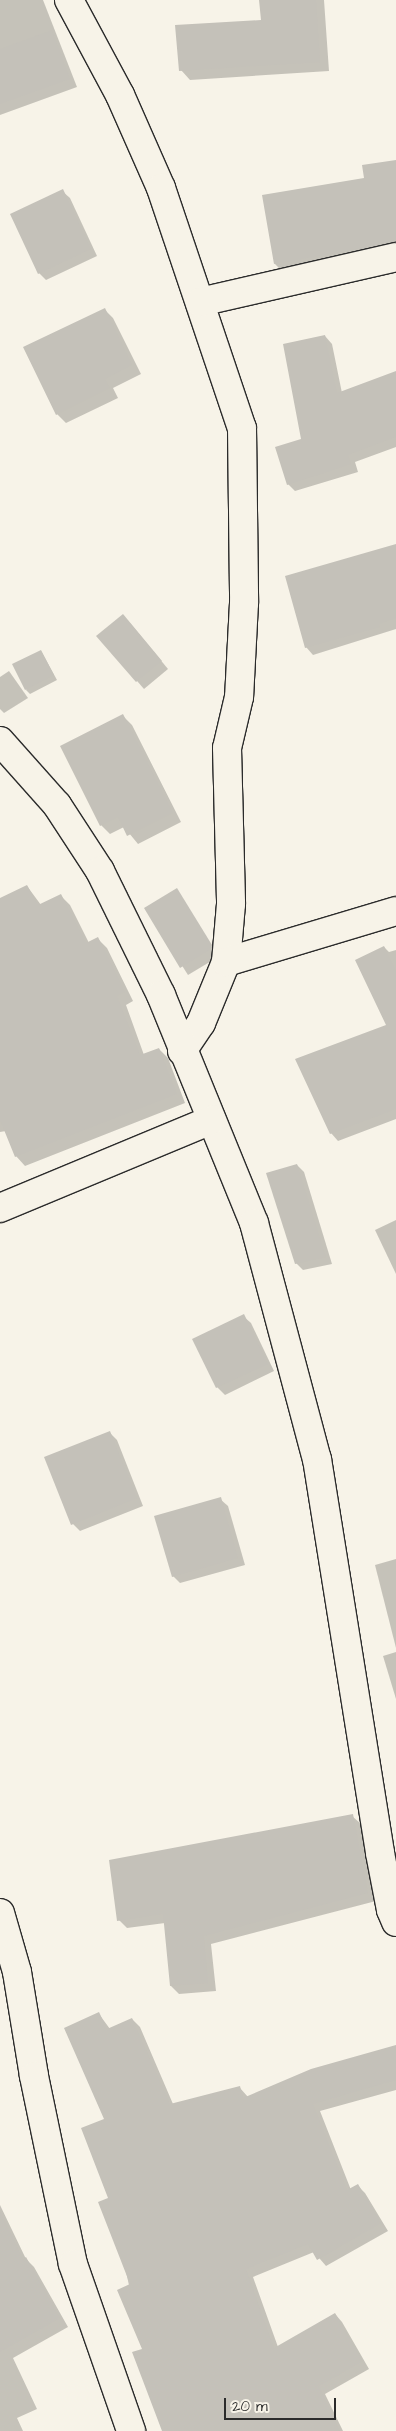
<!DOCTYPE html>
<html>
<head>
<meta charset="utf-8">
<style>
  body { margin:0 }
  #map { position:relative; width:396px; height:2431px; overflow:hidden; background:#f7f3e8; font-family:"Architects Daughter",sans-serif }
  div>[style] { position:absolute }
  [style*='--x'] { left:calc(var(--x)*1px); top:calc(var(--y)*1px); width:calc(var(--w)*1px); rotate:calc(var(--a)*1deg) }
  .shadow>* { inset:0; background:#0003 }
  .building>* { inset:0; background:#c4c1b9 }
  .roads { filter:drop-shadow(1px 0 #2b2b2b) drop-shadow(-1px 0 #2b2b2b) drop-shadow(0 1px #2b2b2b) drop-shadow(0 -1px #2b2b2b) }
  .minor>* { height:28px; margin:-14px; padding:0 14px; transform-origin:14px; border-radius:14px; background:#f7f3e8 }
  span { translate:-50% -50%; white-space:nowrap; text-align:center; line-height:1.15; -webkit-text-stroke:4px #f7f3e8; paint-order:stroke }
  .scale { position:absolute; left:224px; top:2398px; width:112px; height:22px; box-sizing:border-box; border:2px solid #2b2b2b; border-top:0; padding-left:6px; font-size:15px; line-height:18px; white-space:nowrap; color:#2b2b2b; -webkit-text-stroke:4px #f7f3e8; paint-order:stroke }
</style>
</head>
<body>
<div id="map">
  <div class="shadow">
    <i style="clip-path:polygon(0 0,43px 0,77px 87px,0 115px)"></i>
    <i style="clip-path:polygon(261px 0,324px 0,329px 71px,190px 80px,181px 70px,262px 21px)"></i>
    <i style="clip-path:polygon(396px 161px,396px 250px,282px 271px,275px 264px,264px 196px,366px 180px)"></i>
    <i style="clip-path:polygon(62px 191px,70px 198px,97px 256px,46px 280px,39px 273px)"></i>
    <i style="clip-path:polygon(104px 309px,113px 318px,141px 374px,113px 388px,118px 398px,66px 423px,57px 414px)"></i>
    <i style="clip-path:polygon(325px 336px,332px 344px,342px 393px,396px 372px,396px 447px,355px 462px,358px 472px,295px 491px,288px 484px,303px 440px)"></i>
    <i style="clip-path:polygon(396px 545px,396px 629px,313px 655px,306px 647px)"></i>
    <i style="clip-path:polygon(130px 623px,168px 669px,144px 689px,98px 636px)"></i>
    <i style="clip-path:polygon(41px 651px,57px 680px,30px 694px,26px 690px)"></i>
    <i style="clip-path:polygon(9px 671px,28px 698px,4px 713px,0 709px,0 677px)"></i>
    <i style="clip-path:polygon(123px 716px,132px 725px,181px 822px,138px 844px,124px 827px,110px 834px,101px 825px)"></i>
    <i style="clip-path:polygon(27px 886px,41px 905px,61px 896px,70px 905px,89px 943px,98px 939px,107px 948px,133px 1001px,126px 1005px,144px 1055px,159px 1049px,168px 1058px,185px 1103px,25px 1166px,16px 1156px,6px 1131px,0 1132px,0 900px)"></i>
    <i style="clip-path:polygon(177px 890px,218px 957px,188px 975px,146px 909px)"></i>
    <i style="clip-path:polygon(384px 947px,389px 952px,396px 950px,396px 1119px,338px 1141px,331px 1133px,388px 1026px)"></i>
    <i style="clip-path:polygon(297px 1165px,304px 1172px,332px 1264px,303px 1270px,296px 1263px)"></i>
    <i style="clip-path:polygon(396px 1220px,396px 1274px,375px 1230px)"></i>
    <i style="clip-path:polygon(243px 1316px,251px 1323px,274px 1371px,225px 1395px,217px 1387px,194px 1340px)"></i>
    <i style="clip-path:polygon(109px 1432px,117px 1440px,143px 1506px,80px 1531px,73px 1524px)"></i>
    <i style="clip-path:polygon(220px 1499px,228px 1506px,245px 1565px,180px 1583px,173px 1576px)"></i>
    <i style="clip-path:polygon(396px 1559px,396px 1648px,375px 1565px)"></i>
    <i style="clip-path:polygon(396px 1652px,396px 1699px,383px 1656px)"></i>
    <i style="clip-path:polygon(352px 1816px,361px 1824px,376px 1901px,211px 1944px,216px 1991px,179px 1994px,171px 1986px,165px 1923px,127px 1928px,119px 1920px)"></i>
    <i style="clip-path:polygon(99px 2014px,110px 2029px,132px 2019px,140px 2027px,173px 2104px,240px 2088px,248px 2097px,396px 2046px,396px 2090px,320px 2111px,351px 2190px,358px 2186px,365px 2193px,388px 2231px,326px 2266px,314px 2252px,253px 2277px,278px 2347px,335px 2314px,342px 2322px,369px 2369px,325px 2394px,343px 2431px,186px 2431px,143px 2349px,110px 2199px)"></i>
    <i style="clip-path:polygon(0 2205px,26px 2259px,34px 2267px,68px 2327px,13px 2358px,37px 2409px,17px 2418px,23px 2431px,0 2431px)"></i>
  </div>
  <div class="building">
    <i style="clip-path:polygon(259px 0,316px 0,320px 62px,179px 71px,175px 25px,261px 20px)"></i>
    <i style="clip-path:polygon(52px 30px,70px 79px,0 104px,0 49px)"></i>
    <i style="clip-path:polygon(396px 160px,396px 242px,274px 264px,262px 195px,364px 178px,362px 165px)"></i>
    <i style="clip-path:polygon(63px 189px,91px 249px,38px 274px,10px 214px)"></i>
    <i style="clip-path:polygon(105px 308px,132px 365px,105px 379px,110px 388px,56px 415px,23px 347px)"></i>
    <i style="clip-path:polygon(325px 335px,337px 393px,396px 371px,396px 437px,348px 455px,351px 464px,287px 485px,275px 447px,301px 439px,283px 344px)"></i>
    <i style="clip-path:polygon(396px 544px,396px 618px,379px 624px,380px 627px,305px 648px,285px 576px)"></i>
    <i style="clip-path:polygon(123px 614px,162px 661px,136px 682px,96px 636px)"></i>
    <i style="clip-path:polygon(41px 650px,54px 675px,25px 690px,12px 664px)"></i>
    <i style="clip-path:polygon(123px 714px,173px 813px,127px 836px,118px 817px,100px 826px,60px 746px)"></i>
    <i style="clip-path:polygon(27px 885px,38px 905px,61px 894px,86px 943px,98px 937px,125px 992px,117px 996px,140px 1055px,159px 1048px,177px 1094px,15px 1157px,0 1120px,0 898px)"></i>
    <i style="clip-path:polygon(177px 888px,212px 945px,211px 949px,180px 968px,144px 908px)"></i>
    <i style="clip-path:polygon(384px 946px,396px 970px,396px 1109px,330px 1134px,295px 1059px,386px 1025px,355px 960px)"></i>
    <i style="clip-path:polygon(297px 1164px,326px 1257px,295px 1264px,266px 1173px)"></i>
    <i style="clip-path:polygon(244px 1314px,268px 1364px,216px 1388px,192px 1339px)"></i>
    <i style="clip-path:polygon(110px 1431px,137px 1498px,71px 1525px,44px 1457px)"></i>
    <i style="clip-path:polygon(221px 1497px,238px 1558px,172px 1577px,154px 1516px)"></i>
    <i style="clip-path:polygon(353px 1814px,368px 1893px,204px 1936px,208px 1983px,170px 1986px,163px 1914px,117px 1921px,109px 1860px)"></i>
    <i style="clip-path:polygon(99px 2012px,107px 2029px,132px 2018px,170px 2104px,240px 2086px,243px 2098px,311px 2069px,396px 2045px,396px 2080px,313px 2104px,347px 2190px,358px 2184px,381px 2223px,317px 2260px,308px 2244px,246px 2269px,274px 2348px,335px 2313px,363px 2361px,319px 2386px,340px 2431px,162px 2431px,132px 2352px,142px 2349px,117px 2290px,130px 2284px,98px 2202px,108px 2198px,81px 2128px,104px 2119px,64px 2028px)"></i>
    <i style="clip-path:polygon(0 2212px,23px 2259px,26px 2257px,60px 2318px,0 2352px)"></i>
  </div>
  <div class="roads">
    <div class="minor">
      <i style="--x:69;--y:0;--w:108;--a:61.8"></i>
      <i style="--x:120;--y:95;--w:102;--a:66.2"></i>
      <i style="--x:161;--y:188;--w:253;--a:71.4"></i>
      <i style="--x:242;--y:428;--w:175;--a:89.3"></i>
      <i style="--x:244;--y:603;--w:94;--a:93"></i>
      <i style="--x:239;--y:697;--w:52;--a:103.2"></i>
      <i style="--x:227;--y:748;--w:156;--a:88.5"></i>
      <i style="--x:231;--y:904;--w:58;--a:94.9"></i>
      <i style="--x:226;--y:962;--w:66;--a:112.3"></i>
      <i style="--x:201;--y:1023;--w:34;--a:124"></i>
      <i style="--x:200;--y:302;--w:201;--a:-12.9"></i>
      <i style="--x:0;--y:741;--w:86;--a:48.3"></i>
      <i style="--x:57;--y:805;--w:79;--a:56.9"></i>
      <i style="--x:100;--y:871;--w:138;--a:63.8"></i>
      <i style="--x:161;--y:995;--w:246;--a:67.8"></i>
      <i style="--x:254;--y:1223;--w:244;--a:75.1"></i>
      <i style="--x:317;--y:1459;--w:399;--a:80.9"></i>
      <i style="--x:380;--y:1853;--w:58;--a:79.1"></i>
      <i style="--x:391;--y:1910;--w:13;--a:67"></i>
      <i style="--x:226;--y:962;--w:177;--a:-16.7"></i>
      <i style="--x:0;--y:1208;--w:229;--a:-22.6"></i>
      <i style="--x:0;--y:1913;--w:61;--a:73.9"></i>
      <i style="--x:17;--y:1972;--w:105;--a:80.7"></i>
      <i style="--x:34;--y:2076;--w:192;--a:78.3"></i>
      <i style="--x:73;--y:2264;--w:177;--a:70.8"></i>
    </div>
  </div>
  <div class="scale">20 m</div>
</div>
</body>
</html>
